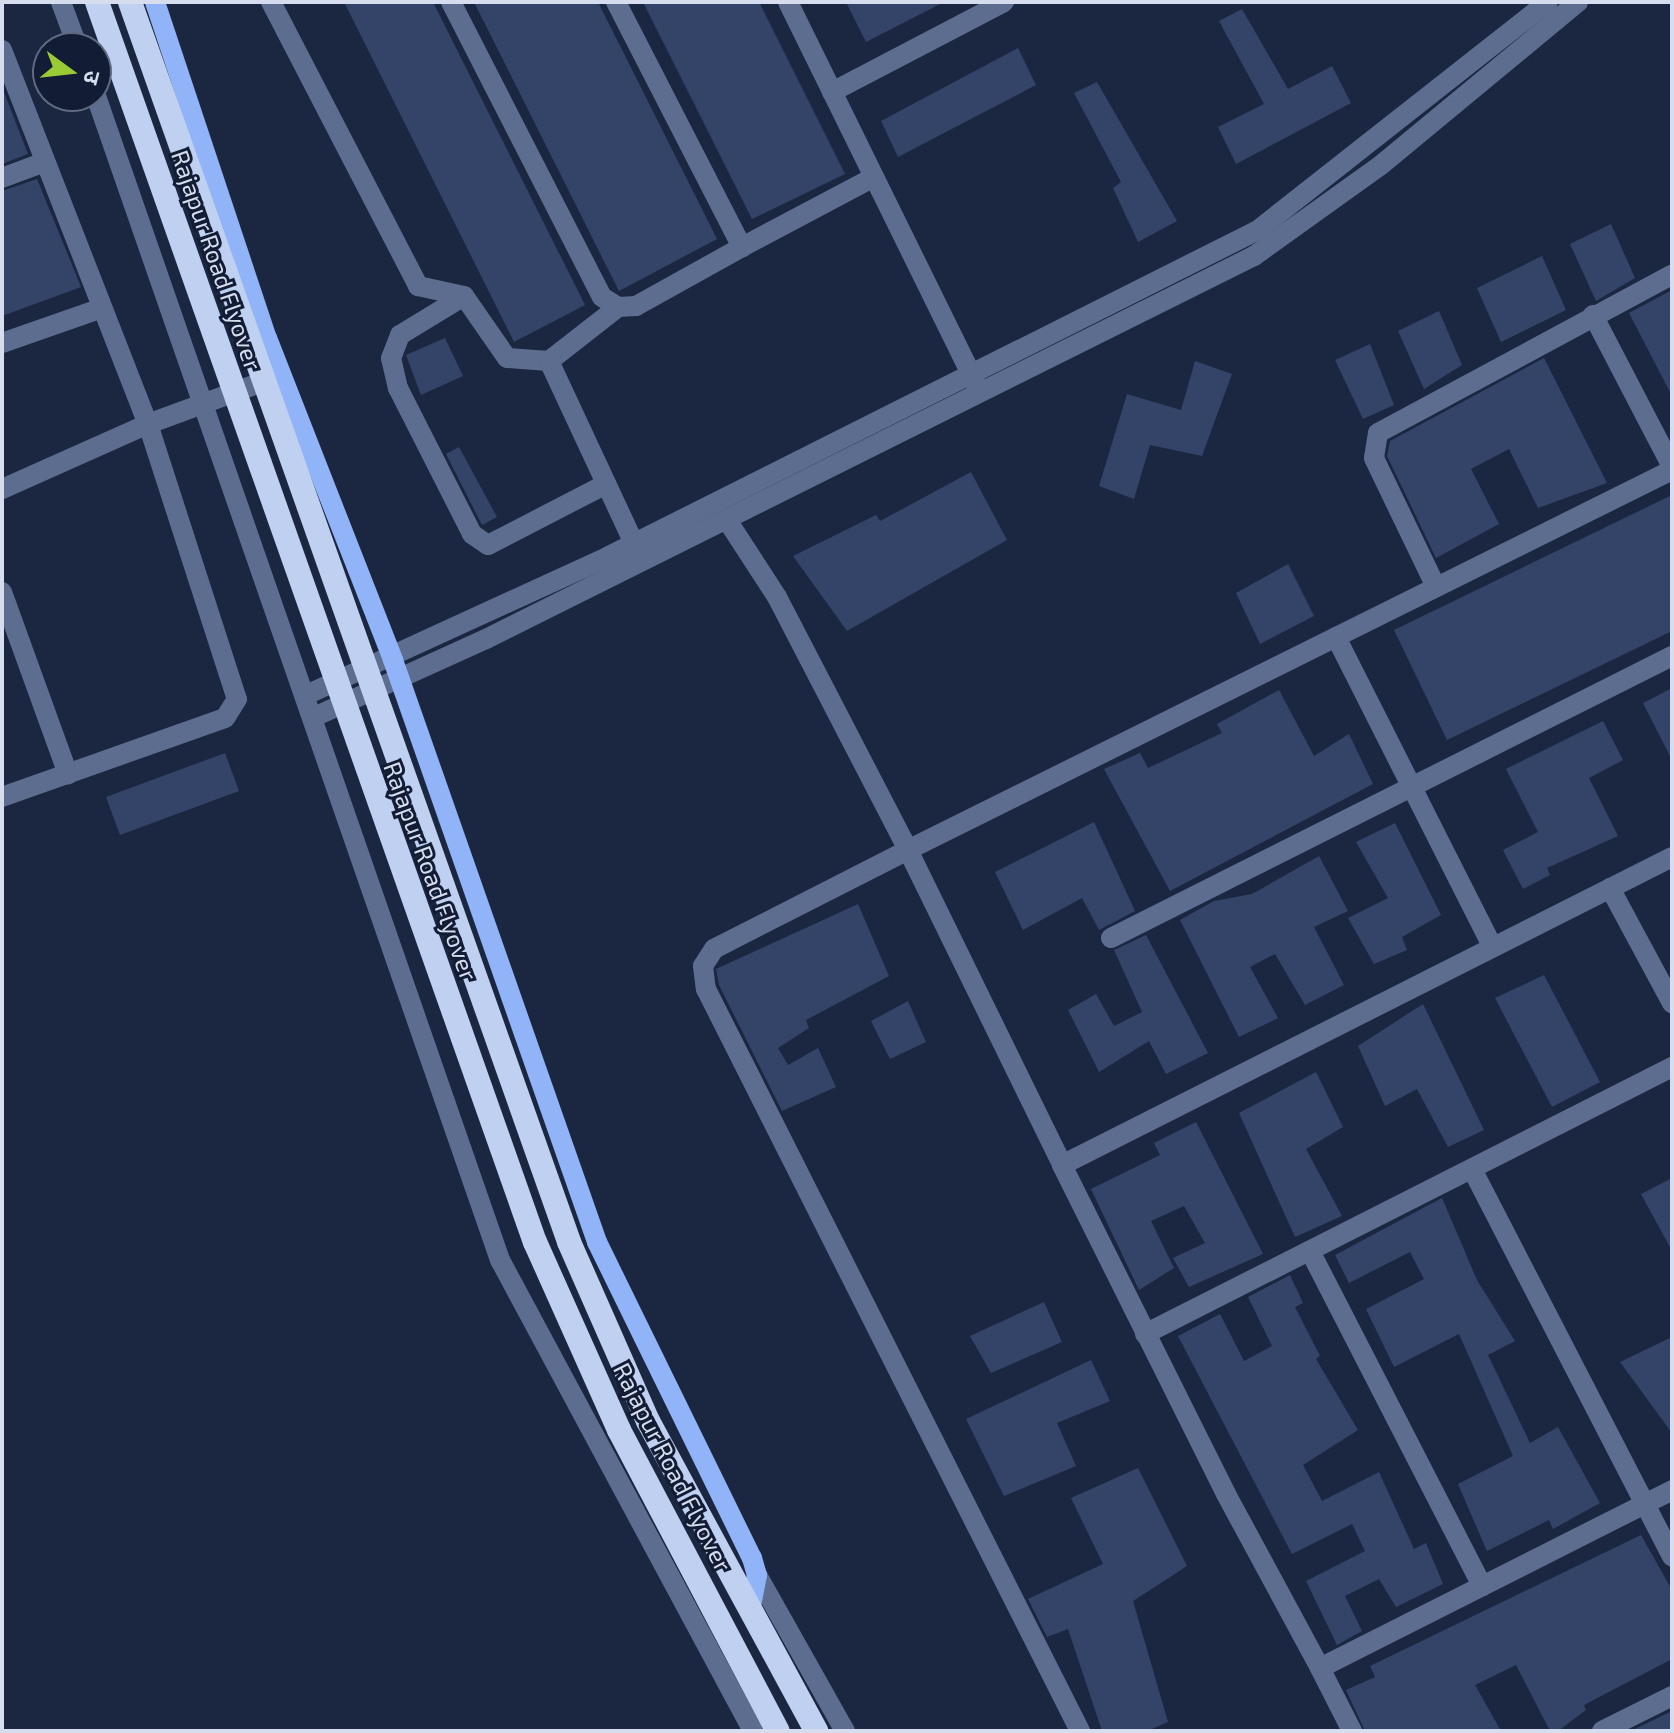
<!DOCTYPE html>
<html>
<head>
<meta charset="utf-8">
<style>
  body { margin:0 }
  #map { position:relative; width:1674px; height:1733px; overflow:hidden; background:#1b2740; font-family:"Exo 2","Noto Sans Devanagari",sans-serif }
  div>[style] { position:absolute }
  [style*='--x'] { left:calc(var(--x)*1px); top:calc(var(--y)*1px); width:calc(var(--w)*1px); rotate:calc(var(--a)*1deg) }
  .building>* { inset:0; background:#334468 }
  .minor>* { height:20px; margin:-10px; padding:0 10px; transform-origin:10px; border-radius:10px; background:#5d6d8f }
  .major>* { height:20px; margin:-10px; padding:0 10px; transform-origin:10px; border-radius:10px; background:#91b3f8 }
  .highway>* { height:24px; margin:-12px; padding:0 12px; transform-origin:12px; border-radius:12px; background:#bfd0f1 }
  span { translate:-50% -50%; white-space:nowrap; text-align:center; line-height:1.15; -webkit-text-stroke:6px #121d35; paint-order:stroke }
  .street-label { font-size:24px; color:#d5ddee }
  .frame { position:absolute; inset:0; border:4px solid #d5ddee; pointer-events:none }
  .north { position:absolute; left:32px; top:32px; width:80px; height:80px; box-sizing:border-box; background:#121d35; border:2px solid #606a7f; border-radius:50%; rotate:105deg; font-size:22px; font-weight:700; line-height:32px; text-align:center; color:#d5ddee }
  .north::after { content:''; display:block; margin:auto; width:28px; height:36px; background:#9acb34; clip-path:polygon(50% 0,100% 100%,50% 72%,0 100%) }
</style>
</head>
<body>
<div id="map">
  <div class="building">
    <i style="clip-path:polygon(344px 2px,433px 2px,585px 305px,514px 342px)"></i>
    <i style="clip-path:polygon(474px 2px,598px 2px,717px 239px,619px 291px)"></i>
    <i style="clip-path:polygon(643px 2px,759px 2px,845px 174px,752px 219px)"></i>
    <i style="clip-path:polygon(846px 2px,944px 2px,866px 42px)"></i>
    <i style="clip-path:polygon(1242px 9px,1288px 89px,1332px 66px,1351px 103px,1236px 164px,1218px 127px,1264px 104px,1219px 21px)"></i>
    <i style="clip-path:polygon(1018px 48px,1036px 85px,898px 157px,881px 121px)"></i>
    <i style="clip-path:polygon(1097px 82px,1177px 221px,1138px 242px,1113px 188px,1121px 182px,1074px 93px)"></i>
    <i style="clip-path:polygon(2px 87px,28px 154px,2px 164px)"></i>
    <i style="clip-path:polygon(37px 179px,81px 287px,2px 316px,2px 191px)"></i>
    <i style="clip-path:polygon(1611px 224px,1635px 278px,1596px 301px,1570px 244px)"></i>
    <i style="clip-path:polygon(1542px 256px,1566px 310px,1501px 342px,1477px 288px)"></i>
    <i style="clip-path:polygon(1672px 290px,1672px 396px,1629px 313px)"></i>
    <i style="clip-path:polygon(1439px 311px,1462px 365px,1424px 389px,1398px 331px)"></i>
    <i style="clip-path:polygon(445px 338px,463px 376px,421px 395px,406px 355px)"></i>
    <i style="clip-path:polygon(1370px 344px,1394px 405px,1363px 419px,1335px 360px)"></i>
    <i style="clip-path:polygon(1544px 358px,1607px 483px,1538px 508px,1509px 449px,1471px 469px,1499px 524px,1436px 558px,1387px 456px,1390px 441px)"></i>
    <i style="clip-path:polygon(1195px 361px,1232px 374px,1202px 456px,1150px 445px,1134px 499px,1099px 486px,1127px 394px,1181px 410px)"></i>
    <i style="clip-path:polygon(459px 447px,497px 517px,482px 525px,446px 454px)"></i>
    <i style="clip-path:polygon(971px 472px,1007px 540px,847px 631px,793px 556px,876px 515px,880px 521px)"></i>
    <i style="clip-path:polygon(1672px 495px,1672px 631px,1447px 740px,1394px 630px)"></i>
    <i style="clip-path:polygon(1288px 564px,1314px 616px,1260px 644px,1236px 593px)"></i>
    <i style="clip-path:polygon(1672px 688px,1672px 760px,1643px 703px)"></i>
    <i style="clip-path:polygon(1279px 690px,1314px 756px,1349px 734px,1373px 784px,1170px 891px,1104px 769px,1140px 753px,1148px 768px,1222px 733px,1217px 724px)"></i>
    <i style="clip-path:polygon(1603px 721px,1623px 760px,1589px 778px,1618px 836px,1547px 868px,1550px 875px,1523px 889px,1503px 850px,1538px 832px,1506px 769px)"></i>
    <i style="clip-path:polygon(225px 753px,239px 791px,120px 835px,106px 797px)"></i>
    <i style="clip-path:polygon(1094px 822px,1135px 911px,1099px 930px,1082px 898px,1023px 930px,995px 872px)"></i>
    <i style="clip-path:polygon(1395px 823px,1441px 915px,1402px 937px,1407px 950px,1374px 964px,1348px 918px,1388px 898px,1356px 842px)"></i>
    <i style="clip-path:polygon(1319px 856px,1348px 911px,1314px 927px,1344px 985px,1305px 1005px,1275px 954px,1250px 967px,1278px 1018px,1239px 1037px,1180px 920px,1214px 901px,1252px 894px)"></i>
    <i style="clip-path:polygon(858px 904px,889px 976px,806px 1020px,809px 1028px,778px 1048px,788px 1065px,818px 1048px,836px 1087px,782px 1111px,719px 985px,716px 969px)"></i>
    <i style="clip-path:polygon(1146px 935px,1208px 1053px,1166px 1074px,1149px 1041px,1099px 1072px,1068px 1010px,1096px 994px,1114px 1026px,1142px 1012px,1114px 950px)"></i>
    <i style="clip-path:polygon(1544px 975px,1600px 1082px,1552px 1107px,1495px 998px)"></i>
    <i style="clip-path:polygon(908px 1001px,926px 1042px,890px 1059px,871px 1021px)"></i>
    <i style="clip-path:polygon(1423px 1004px,1484px 1130px,1448px 1147px,1417px 1089px,1385px 1106px,1358px 1046px)"></i>
    <i style="clip-path:polygon(1316px 1072px,1343px 1127px,1306px 1149px,1342px 1216px,1295px 1237px,1239px 1113px)"></i>
    <i style="clip-path:polygon(1196px 1122px,1263px 1254px,1189px 1287px,1173px 1258px,1205px 1243px,1184px 1206px,1151px 1221px,1174px 1268px,1139px 1290px,1091px 1189px,1160px 1155px,1154px 1143px)"></i>
    <i style="clip-path:polygon(1672px 1178px,1672px 1251px,1641px 1194px)"></i>
    <i style="clip-path:polygon(1442px 1198px,1477px 1280px,1515px 1341px,1488px 1355px,1530px 1443px,1558px 1427px,1600px 1503px,1553px 1529px,1549px 1520px,1487px 1551px,1458px 1484px,1513px 1456px,1459px 1334px,1394px 1367px,1366px 1309px,1424px 1279px,1410px 1252px,1349px 1283px,1335px 1255px)"></i>
    <i style="clip-path:polygon(1290px 1275px,1303px 1303px,1295px 1307px,1320px 1356px,1316px 1359px,1358px 1430px,1303px 1465px,1322px 1501px,1379px 1472px,1414px 1549px,1426px 1543px,1443px 1584px,1396px 1607px,1379px 1579px,1345px 1596px,1362px 1631px,1337px 1645px,1306px 1581px,1365px 1551px,1352px 1524px,1292px 1554px,1178px 1336px,1220px 1314px,1244px 1361px,1272px 1346px,1248px 1297px)"></i>
    <i style="clip-path:polygon(1044px 1302px,1062px 1342px,991px 1373px,970px 1336px)"></i>
    <i style="clip-path:polygon(1672px 1337px,1672px 1433px,1620px 1362px)"></i>
    <i style="clip-path:polygon(1091px 1360px,1110px 1401px,1057px 1423px,1076px 1466px,1004px 1496px,966px 1419px)"></i>
    <i style="clip-path:polygon(1138px 1468px,1187px 1566px,1133px 1601px,1168px 1722px,1147px 1731px,1102px 1731px,1068px 1629px,1047px 1637px,1028px 1599px,1103px 1564px,1071px 1498px)"></i>
    <i style="clip-path:polygon(1641px 1535px,1672px 1590px,1672px 1659px,1584px 1705px,1586px 1710px,1558px 1731px,1550px 1731px,1516px 1665px,1475px 1685px,1501px 1731px,1365px 1731px,1346px 1690px,1375px 1677px,1370px 1666px)"></i>
    <i style="clip-path:polygon(1672px 1711px,1672px 1731px,1631px 1731px)"></i>
  </div>
  <div class="minor">
    <i style="--x:61;--y:2;--w:49;--a:69.7"></i>
    <i style="--x:271;--y:2;--w:320;--a:62.6"></i>
    <i style="--x:418;--y:286;--w:47;--a:12.3"></i>
    <i style="--x:464;--y:296;--w:75;--a:55.3"></i>
    <i style="--x:507;--y:358;--w:42;--a:4.1"></i>
    <i style="--x:549;--y:361;--w:201;--a:65"></i>
    <i style="--x:451;--y:2;--w:331;--a:62.9"></i>
    <i style="--x:602;--y:297;--w:19;--a:32"></i>
    <i style="--x:618;--y:307;--w:18;--a:-3"></i>
    <i style="--x:636;--y:306;--w:121;--a:-29.1"></i>
    <i style="--x:616;--y:2;--w:276;--a:62.8"></i>
    <i style="--x:742;--y:247;--w:149;--a:-27.9"></i>
    <i style="--x:788;--y:2;--w:428;--a:63.8"></i>
    <i style="--x:2;--y:50;--w:401;--a:68.7"></i>
    <i style="--x:148;--y:424;--w:289;--a:72.1"></i>
    <i style="--x:237;--y:699;--w:22;--a:122"></i>
    <i style="--x:225;--y:718;--w:237;--a:160.5"></i>
    <i style="--x:832;--y:92;--w:194;--a:-27.6"></i>
    <i style="--x:96;--y:96;--w:1232;--a:70.86"></i>
    <i style="--x:500;--y:1260;--w:535;--a:61.76"></i>
    <i style="--x:2;--y:178;--w:43;--a:-20.6"></i>
    <i style="--x:464;--y:296;--w:75;--a:148.6"></i>
    <i style="--x:400;--y:335;--w:25;--a:111"></i>
    <i style="--x:391;--y:358;--w:31;--a:77"></i>
    <i style="--x:398;--y:388;--w:164;--a:63.1"></i>
    <i style="--x:472;--y:534;--w:19;--a:35"></i>
    <i style="--x:488;--y:545;--w:133;--a:-27.3"></i>
    <i style="--x:1593;--y:315;--w:171;--a:62.5"></i>
    <i style="--x:2;--y:343;--w:106;--a:-19.3"></i>
    <i style="--x:549;--y:361;--w:88;--a:-38"></i>
    <i style="--x:1672;--y:470;--w:853;--a:153.56"></i>
    <i style="--x:908;--y:850;--w:351;--a:63.9"></i>
    <i style="--x:1062;--y:1165;--w:683;--a:-26.79"></i>
    <i style="--x:2;--y:489;--w:160;--a:-24"></i>
    <i style="--x:148;--y:424;--w:136;--a:-20.2"></i>
    <i style="--x:727;--y:520;--w:92;--a:57"></i>
    <i style="--x:777;--y:597;--w:285;--a:62.6"></i>
    <i style="--x:908;--y:850;--w:218;--a:153"></i>
    <i style="--x:714;--y:949;--w:20;--a:123"></i>
    <i style="--x:703;--y:966;--w:23;--a:83"></i>
    <i style="--x:706;--y:989;--w:831;--a:63.25"></i>
    <i style="--x:1436;--y:587;--w:143;--a:-115.7"></i>
    <i style="--x:1374;--y:458;--w:25;--a:-81"></i>
    <i style="--x:1378;--y:433;--w:334;--a:-28.3"></i>
    <i style="--x:2;--y:592;--w:194;--a:70.1"></i>
    <i style="--x:1336;--y:637;--w:346;--a:63.2"></i>
    <i style="--x:306;--y:695;--w:333;--a:-24.6"></i>
    <i style="--x:609;--y:556;--w:726;--a:-26.67"></i>
    <i style="--x:1258;--y:230;--w:369;--a:-38.2"></i>
    <i style="--x:314;--y:717;--w:189;--a:-24.4"></i>
    <i style="--x:486;--y:639;--w:858;--a:-26.51"></i>
    <i style="--x:1254;--y:256;--w:156;--a:-35.6"></i>
    <i style="--x:1381;--y:165;--w:256;--a:-39.6"></i>
    <i style="--x:1610;--y:888;--w:131;--a:61.7"></i>
    <i style="--x:1111;--y:938;--w:628;--a:-26.69"></i>
    <i style="--x:1062;--y:1165;--w:368;--a:63.5"></i>
    <i style="--x:1226;--y:1494;--w:198;--a:61.6"></i>
    <i style="--x:1320;--y:1668;--w:394;--a:-26.8"></i>
    <i style="--x:1472;--y:1169;--w:436;--a:62.7"></i>
    <i style="--x:1310;--y:1251;--w:377;--a:62.8"></i>
    <i style="--x:1145;--y:1334;--w:591;--a:-26.87"></i>
    <i style="--x:757;--y:1575;--w:179;--a:60.6"></i>
    <i style="--x:1320;--y:1668;--w:71;--a:63.1"></i>
    <i style="--x:1602;--y:1731;--w:78;--a:-26.6"></i>
  </div>
  <div class="major">
    <i style="--x:155;--y:2;--w:354;--a:71.6"></i>
    <i style="--x:267;--y:338;--w:346;--a:68.6"></i>
    <i style="--x:393;--y:660;--w:617;--a:70.68"></i>
    <i style="--x:597;--y:1242;--w:352;--a:63.9"></i>
    <i style="--x:752;--y:1558;--w:18;--a:74"></i>
    <i style="--x:757;--y:1575;--w:36;--a:101"></i>
  </div>
  <div class="highway">
    <i style="--x:97;--y:2;--w:1315;--a:70.55"></i>
    <i style="--x:535;--y:1242;--w:206;--a:65.9"></i>
    <i style="--x:619;--y:1430;--w:340;--a:62.2"></i>
    <i style="--x:130;--y:2;--w:1315;--a:70.5"></i>
    <i style="--x:569;--y:1242;--w:196;--a:66.2"></i>
    <i style="--x:648;--y:1421;--w:353;--a:61.5"></i>
  </div>
  <div class="street-label">
    <span style="left:217px;top:260px;rotate:71deg">Rajapur Road Flyover</span>
    <span style="left:431px;top:871px;rotate:70deg">Rajapur Road Flyover</span>
    <span style="left:673px;top:1467px;rotate:63deg">Rajapur Road Flyover</span>
  </div>
  <div class="frame"></div>
  <div class="north">उ</div>
</div>
</body>
</html>
